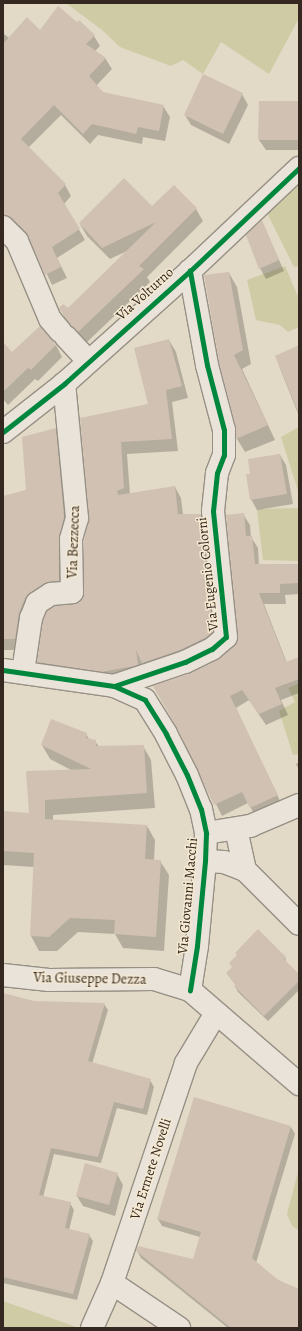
<!DOCTYPE html>
<html>
<head>
<meta charset="utf-8">
<style>
  body { margin:0 }
  #map { position:relative; width:302px; height:1331px; overflow:hidden; background:#e2d9c6; font-family:Alegreya,serif }
  div>[style] { position:absolute }
  [style*='--x'] { left:calc(var(--x)*1px); top:calc(var(--y)*1px); width:calc(var(--w)*1px); rotate:calc(var(--a)*1deg) }
  .green>* { inset:0; background:#cfcba5 }
  .shadow>* { inset:0; background:#0003 }
  .building>* { inset:0; background:#d1c1b2 }
  .roads { filter:drop-shadow(1px 0 #979085) drop-shadow(-1px 0 #979085) drop-shadow(0 1px #979085) drop-shadow(0 -1px #979085) }
  .minor>* { height:22px; margin:-11px; padding:0 11px; transform-origin:11px; border-radius:11px; background:#e9e3da }
  .cycleway>* { height:5px; margin:-2.5px; padding:0 2.5px; transform-origin:2.5px; border-radius:2.5px; background:#00873e }
  span { translate:-50% -50%; white-space:nowrap; text-align:center; line-height:1.15; -webkit-text-stroke:3px #f5e9d2; paint-order:stroke }
  .street-label { font-size:14px; color:#342820 }
  .frame { position:absolute; inset:0; border:4px solid #342820; pointer-events:none }
</style>
</head>
<body>
<div id="map">
  <div class="green">
    <i style="clip-path:polygon(66px 3px,299px 3px,299px 18px,269px 74px,221px 42px,203px 74px,183px 60px,171px 66px,120px 47px,102px 30px)"></i>
    <i style="clip-path:polygon(299px 181px,299px 266px,294px 267px,267px 213px)"></i>
    <i style="clip-path:polygon(285px 266px,299px 299px,299px 327px,288px 332px,280px 325px,256px 320px,247px 280px)"></i>
    <i style="clip-path:polygon(299px 427px,299px 494px,281px 437px)"></i>
    <i style="clip-path:polygon(299px 508px,299px 561px,263px 560px,257px 509px)"></i>
    <i style="clip-path:polygon(299px 683px,299px 754px,293px 755px,279px 711px,295px 702px,288px 688px)"></i>
    <i style="clip-path:polygon(299px 1168px,299px 1230px,292px 1226px,287px 1214px)"></i>
    <i style="clip-path:polygon(3px 1301px,79px 1328px,3px 1328px)"></i>
  </div>
  <div class="shadow">
    <i style="clip-path:polygon(40px 31px,94px 36px,100px 46px,95px 51px,105px 58px,112px 69px,96px 86px,102px 93px,163px 106px,170px 117px,165px 141px,143px 137px,142px 144px,98px 135px,90px 144px,61px 115px,28px 148px,65px 185px,71px 196px,64px 204px,85px 240px,57px 258px,67px 278px,52px 285px,31px 240px,19px 229px,3px 220px,3px 33px,9px 38px)"></i>
    <i style="clip-path:polygon(242px 94px,248px 105px,229px 144px,191px 125px,185px 115px)"></i>
    <i style="clip-path:polygon(299px 102px,299px 150px,266px 150px,259px 140px)"></i>
    <i style="clip-path:polygon(174px 186px,196px 209px,203px 221px,147px 277px,150px 282px,86px 343px,69px 325px,62px 312px,68px 309px,127px 251px,110px 259px,87px 236px,80px 224px,152px 208px)"></i>
    <i style="clip-path:polygon(262px 222px,284px 271px,266px 279px,260px 268px)"></i>
    <i style="clip-path:polygon(229px 273px,237px 287px,251px 364px,242px 369px,275px 440px,245px 452px,237px 439px)"></i>
    <i style="clip-path:polygon(169px 340px,176px 352px,188px 398px,172px 402px,178px 451px,127px 454px,130px 494px,175px 487px,181px 498px,183px 515px,200px 515px,207px 527px,219px 644px,150px 674px,142px 661px,144px 677px,45px 674px,38px 662px,84px 599px,90px 517px,81px 419px,149px 405px)"></i>
    <i style="clip-path:polygon(3px 343px,12px 353px,56px 345px,62px 357px,38px 381px,35px 379px,8px 405px,3px 399px)"></i>
    <i style="clip-path:polygon(299px 363px,299px 416px,279px 366px)"></i>
    <i style="clip-path:polygon(55px 429px,62px 440px,70px 529px,65px 592px,51px 595px,22px 650px,3px 650px,3px 497px,27px 490px)"></i>
    <i style="clip-path:polygon(280px 455px,286px 465px,293px 504px,257px 510px,251px 499px,252px 475px)"></i>
    <i style="clip-path:polygon(243px 514px,250px 525px,251px 537px,258px 548px,259px 566px,299px 566px,299px 594px,285px 595px,286px 604px,264px 604px,287px 663px,299px 660px,299px 693px,281px 700px,288px 715px,266px 725px,249px 700px,236px 708px,283px 807px,257px 819px,248px 803px,222px 816px,178px 728px,189px 675px,218px 661px,238px 642px)"></i>
    <i style="clip-path:polygon(86px 734px,89px 739px,95px 741px,99px 747px,143px 746px,151px 760px,155px 808px,53px 815px,53px 820px,147px 826px,155px 840px,154px 861px,160px 861px,169px 875px,164px 951px,123px 948px,115px 934px,78px 932px,57px 951px,39px 951px,31px 936px,34px 867px,3px 865px,3px 812px,30px 814px,73px 771px,50px 759px,42px 745px)"></i>
    <i style="clip-path:polygon(299px 762px,299px 770px,296px 764px)"></i>
    <i style="clip-path:polygon(285px 957px,287px 964px,299px 976px,299px 990px,268px 1021px,238px 992px,235px 986px,236px 985px,227px 974px,233px 968px)"></i>
    <i style="clip-path:polygon(3px 994px,34px 1002px,104px 1004px,108px 1010px,92px 1064px,150px 1080px,154px 1087px,147px 1115px,117px 1108px,101px 1163px,54px 1154px,43px 1197px,70px 1203px,74px 1210px,69px 1230px,89px 1235px,93px 1241px,77px 1300px,3px 1283px)"></i>
    <i style="clip-path:polygon(291px 1127px,295px 1134px,256px 1263px,278px 1280px,299px 1290px,299px 1328px,228px 1328px,141px 1258px,137px 1251px,194px 1260px,200px 1237px,162px 1226px,158px 1219px)"></i>
    <i style="clip-path:polygon(117px 1174px,123px 1185px,115px 1216px,83px 1206px,77px 1196px)"></i>
  </div>
  <div class="building">
    <i style="clip-path:polygon(58px 6px,77px 22px,79px 20px,95px 35px,86px 44px,106px 58px,89px 76px,103px 92px,164px 105px,159px 131px,138px 127px,136px 134px,92px 124px,83px 134px,54px 105px,21px 139px,66px 184px,58px 193px,80px 229px,52px 247px,61px 267px,45px 275px,26px 232px,12px 218px,3px 215px,3px 44px,27px 17px,40px 30px)"></i>
    <i style="clip-path:polygon(203px 74px,243px 93px,223px 134px,184px 115px)"></i>
    <i style="clip-path:polygon(259px 101px,299px 101px,299px 140px,258px 140px)"></i>
    <i style="clip-path:polygon(124px 178px,152px 206px,174px 185px,197px 208px,139px 266px,144px 269px,78px 332px,71px 326px,59px 308px,63px 304px,68px 308px,156px 222px,102px 248px,79px 223px)"></i>
    <i style="clip-path:polygon(262px 220px,279px 260px,259px 269px,246px 235px)"></i>
    <i style="clip-path:polygon(229px 272px,243px 350px,234px 355px,268px 425px,236px 439px,236px 427px,219px 362px,204px 275px)"></i>
    <i style="clip-path:polygon(40px 326px,56px 345px,31px 370px,28px 368px,3px 392px,3px 342px,12px 352px)"></i>
    <i style="clip-path:polygon(169px 339px,182px 386px,166px 390px,172px 439px,121px 442px,124px 488px,117px 491px,118px 495px,175px 486px,178px 514px,201px 514px,213px 632px,205px 638px,180px 650px,142px 663px,136px 650px,138px 665px,134px 666px,101px 672px,37px 662px,43px 621px,47px 611px,55px 606px,79px 603px,83px 598px,84px 592px,84px 541px,89px 517px,80px 418px,148px 404px,134px 348px)"></i>
    <i style="clip-path:polygon(299px 345px,299px 414px,275px 356px)"></i>
    <i style="clip-path:polygon(56px 428px,64px 517px,59px 539px,59px 581px,45px 583px,30px 593px,25px 598px,19px 613px,15px 639px,3px 639px,3px 496px,26px 490px,22px 437px)"></i>
    <i style="clip-path:polygon(280px 454px,287px 494px,250px 500px,246px 474px,250px 474px,248px 459px)"></i>
    <i style="clip-path:polygon(244px 513px,246px 536px,252px 536px,255px 564px,299px 564px,299px 583px,280px 584px,280px 593px,259px 593px,286px 662px,299px 657px,299px 679px,275px 688px,282px 704px,259px 714px,242px 690px,230px 696px,278px 795px,250px 808px,242px 792px,214px 805px,177px 728px,153px 686px,189px 674px,217px 660px,237px 642px,238px 636px,226px 515px)"></i>
    <i style="clip-path:polygon(51px 719px,87px 733px,86px 738px,96px 740px,96px 746px,144px 745px,147px 793px,45px 800px,45px 819px,147px 825px,145px 859px,161px 860px,156px 937px,114px 934px,115px 920px,70px 918px,49px 937px,30px 936px,34px 853px,3px 851px,3px 811px,29px 813px,26px 771px,91px 769px,41px 745px)"></i>
    <i style="clip-path:polygon(258px 929px,286px 957px,284px 959px,299px 974px,299px 981px,264px 1016px,234px 986px,236px 984px,226px 973px,232px 967px,229px 963px,237px 955px,235px 953px)"></i>
    <i style="clip-path:polygon(3px 993px,34px 1001px,105px 1003px,88px 1061px,151px 1079px,143px 1109px,114px 1102px,98px 1157px,51px 1148px,39px 1195px,71px 1202px,65px 1228px,90px 1234px,73px 1294px,3px 1277px)"></i>
    <i style="clip-path:polygon(194px 1097px,291px 1126px,252px 1258px,278px 1280px,299px 1289px,299px 1328px,231px 1328px,136px 1251px,138px 1246px,193px 1259px,201px 1232px,157px 1219px)"></i>
    <i style="clip-path:polygon(85px 1163px,118px 1173px,109px 1205px,76px 1196px)"></i>
  </div>
  <div class="roads">
    <div class="minor">
      <i style="--x:3;--y:227;--w:20;--a:45"></i>
      <i style="--x:17;--y:241;--w:85;--a:67.1"></i>
      <i style="--x:50;--y:319;--w:16;--a:50"></i>
      <i style="--x:66;--y:337;--w:33;--a:47"></i>
      <i style="--x:3;--y:432;--w:78;--a:-38.2"></i>
      <i style="--x:64;--y:384;--w:169;--a:-41.9"></i>
      <i style="--x:190;--y:271;--w:150;--a:-43.4"></i>
      <i style="--x:3;--y:670;--w:112;--a:8.2"></i>
      <i style="--x:114;--y:686;--w:34;--a:24"></i>
      <i style="--x:145;--y:700;--w:40;--a:58"></i>
      <i style="--x:166;--y:734;--w:46;--a:62.9"></i>
      <i style="--x:187;--y:775;--w:37;--a:68"></i>
      <i style="--x:201;--y:809;--w:25;--a:78"></i>
      <i style="--x:206;--y:833;--w:28;--a:92"></i>
      <i style="--x:205;--y:861;--w:85;--a:95.4"></i>
      <i style="--x:197;--y:946;--w:45;--a:99"></i>
      <i style="--x:23;--y:672;--w:55;--a:-81.6"></i>
      <i style="--x:31;--y:618;--w:16;--a:-68"></i>
      <i style="--x:37;--y:603;--w:17;--a:-33"></i>
      <i style="--x:51;--y:594;--w:21;--a:-5"></i>
      <i style="--x:72;--y:592;--w:53;--a:-91.1"></i>
      <i style="--x:71;--y:539;--w:22;--a:-74"></i>
      <i style="--x:77;--y:518;--w:135;--a:-95.5"></i>
      <i style="--x:114;--y:686;--w:75;--a:-18.7"></i>
      <i style="--x:185;--y:662;--w:30;--a:-26"></i>
      <i style="--x:212;--y:649;--w:18;--a:-41"></i>
      <i style="--x:226;--y:637;--w:127;--a:-95.9"></i>
      <i style="--x:213;--y:511;--w:38;--a:-84"></i>
      <i style="--x:217;--y:473;--w:19;--a:-69"></i>
      <i style="--x:224;--y:455;--w:25;--a:-90"></i>
      <i style="--x:224;--y:430;--w:67;--a:-104.7"></i>
      <i style="--x:207;--y:365;--w:96;--a:-100.3"></i>
      <i style="--x:236;--y:829;--w:42;--a:77.6"></i>
      <i style="--x:206;--y:833;--w:45;--a:-9"></i>
      <i style="--x:250;--y:826;--w:53;--a:-23.2"></i>
      <i style="--x:205;--y:861;--w:19;--a:3"></i>
      <i style="--x:224;--y:862;--w:22;--a:21"></i>
      <i style="--x:245;--y:870;--w:76;--a:45"></i>
      <i style="--x:3;--y:975;--w:46;--a:6.2"></i>
      <i style="--x:49;--y:980;--w:105;--a:-0.5"></i>
      <i style="--x:154;--y:979;--w:38;--a:17"></i>
      <i style="--x:190;--y:990;--w:144;--a:40.8"></i>
      <i style="--x:112;--y:1283;--w:81;--a:33.9"></i>
      <i style="--x:92;--y:1328;--w:49;--a:-66"></i>
      <i style="--x:112;--y:1283;--w:232;--a:-71.4"></i>
      <i style="--x:186;--y:1063;--w:58;--a:-59"></i>
    </div>
  </div>
  <div class="cycleway">
    <i style="--x:3;--y:432;--w:78;--a:-38.2"></i>
    <i style="--x:64;--y:384;--w:169;--a:-41.9"></i>
    <i style="--x:190;--y:271;--w:150;--a:-43.4"></i>
    <i style="--x:3;--y:670;--w:112;--a:8.2"></i>
    <i style="--x:114;--y:686;--w:34;--a:24"></i>
    <i style="--x:145;--y:700;--w:40;--a:58"></i>
    <i style="--x:166;--y:734;--w:46;--a:62.9"></i>
    <i style="--x:187;--y:775;--w:37;--a:68"></i>
    <i style="--x:201;--y:809;--w:25;--a:78"></i>
    <i style="--x:206;--y:833;--w:28;--a:92"></i>
    <i style="--x:205;--y:861;--w:85;--a:95.4"></i>
    <i style="--x:197;--y:946;--w:45;--a:99"></i>
    <i style="--x:114;--y:686;--w:75;--a:-18.7"></i>
    <i style="--x:185;--y:662;--w:30;--a:-26"></i>
    <i style="--x:212;--y:649;--w:18;--a:-41"></i>
    <i style="--x:226;--y:637;--w:127;--a:-95.9"></i>
    <i style="--x:213;--y:511;--w:38;--a:-84"></i>
    <i style="--x:217;--y:473;--w:19;--a:-69"></i>
    <i style="--x:224;--y:455;--w:25;--a:-90"></i>
    <i style="--x:224;--y:430;--w:67;--a:-104.7"></i>
    <i style="--x:207;--y:365;--w:96;--a:-100.3"></i>
  </div>
  <div class="street-label">
    <span style="left:145px;top:294px;rotate:-42deg">Via Volturno</span>
    <span style="left:74px;top:542px;rotate:-88deg">Via Bezzecca</span>
    <span style="left:208px;top:574px;rotate:-96deg">Via Eugenio Colorni</span>
    <span style="left:188px;top:896px;rotate:-85deg">Via Giovanni Macchi</span>
    <span style="left:90px;top:979px;rotate:1deg">Via Giuseppe Dezza</span>
    <span style="left:151px;top:1169px;rotate:-72deg">Via Ermete Novelli</span>
  </div>
  <div class="frame"></div>
</div>
</body>
</html>
